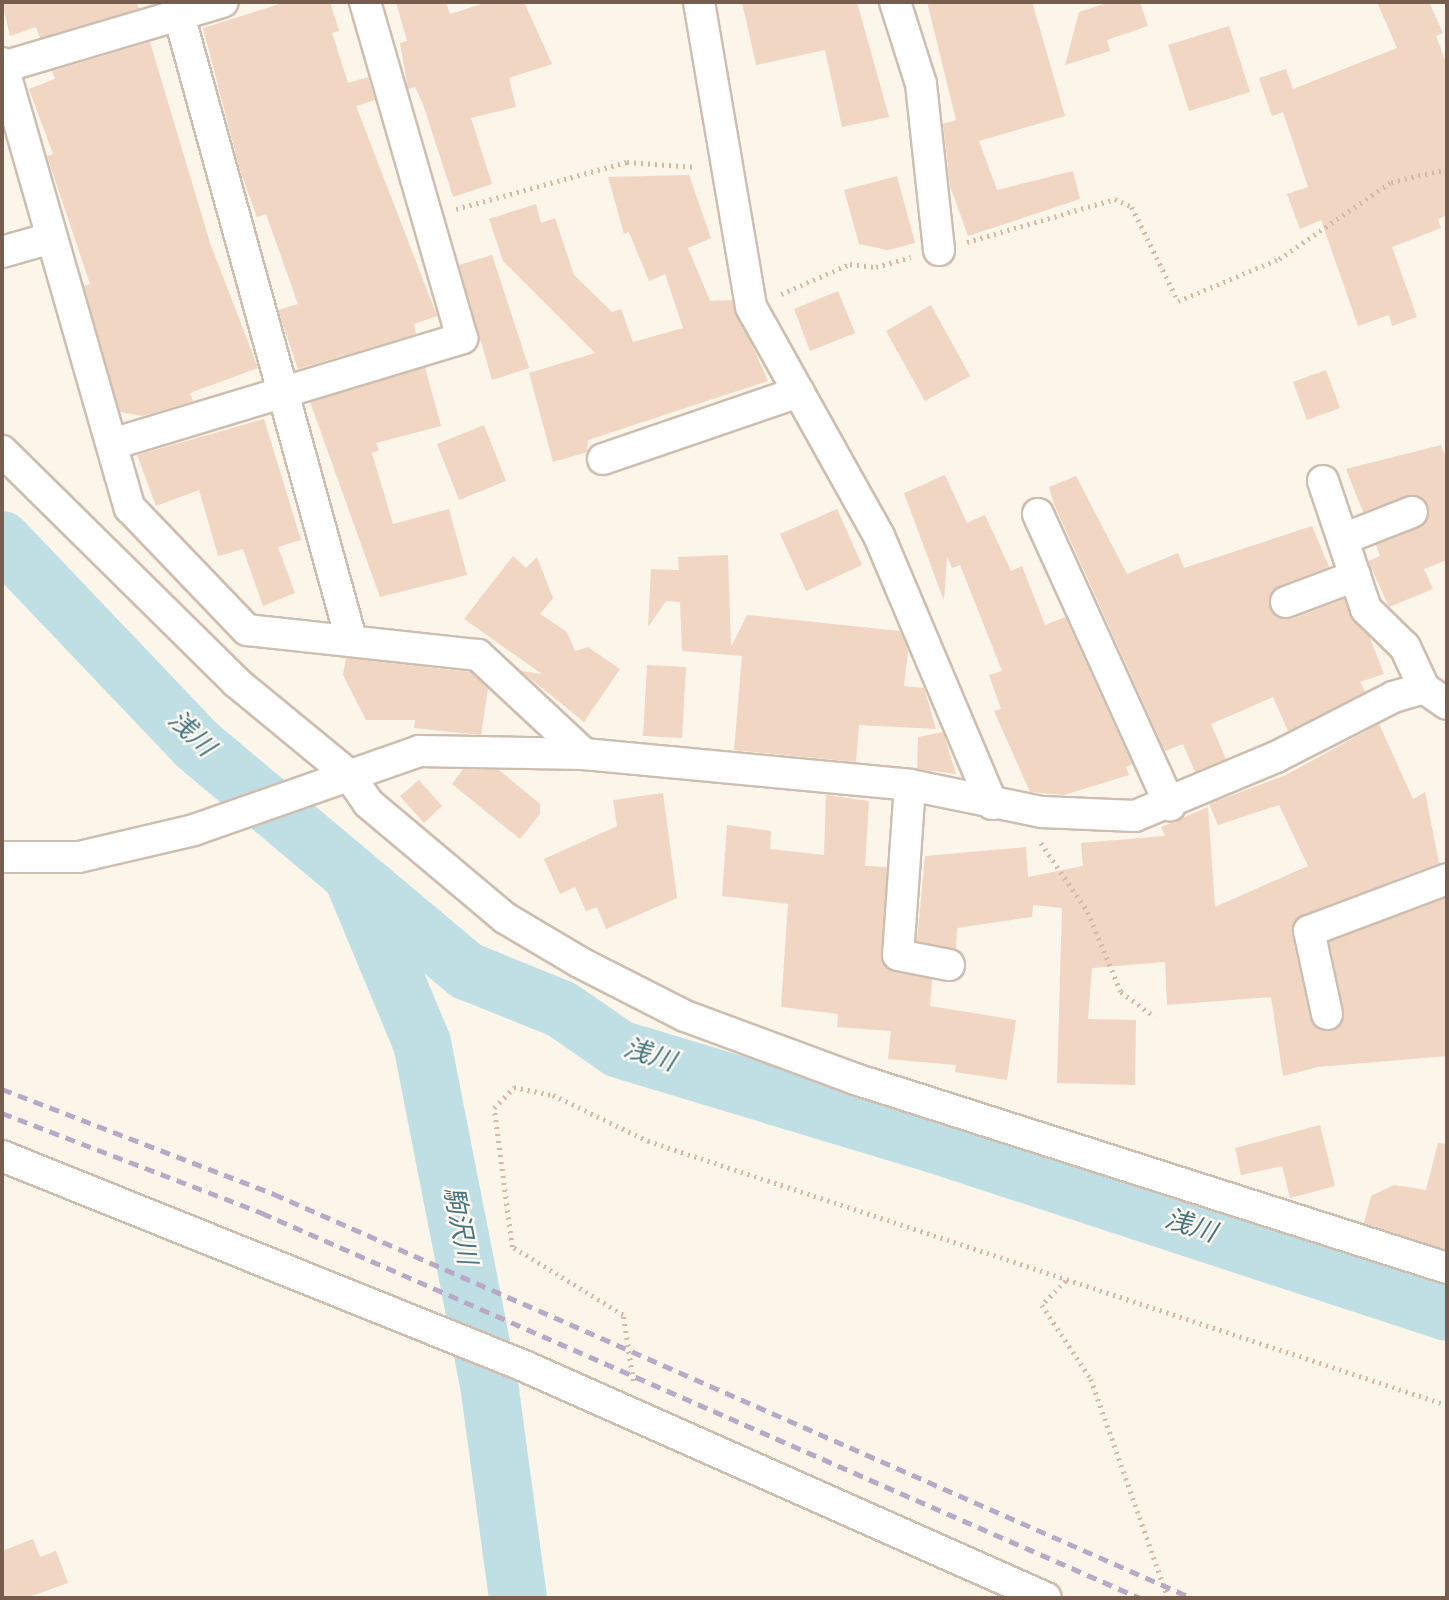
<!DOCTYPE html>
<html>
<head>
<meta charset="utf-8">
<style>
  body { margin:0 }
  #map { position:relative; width:1449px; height:1600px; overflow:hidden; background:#fcf5ea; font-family:Overpass,"Noto Sans JP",sans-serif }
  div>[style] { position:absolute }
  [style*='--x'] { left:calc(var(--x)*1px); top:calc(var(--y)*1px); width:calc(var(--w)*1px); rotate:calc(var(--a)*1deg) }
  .river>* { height:58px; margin:-29px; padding:0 29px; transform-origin:29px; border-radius:29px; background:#bfdfe5 }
  .building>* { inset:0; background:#f0d6c3 }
  .path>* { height:4.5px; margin-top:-2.25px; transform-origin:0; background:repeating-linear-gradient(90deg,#d5b9a5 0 2px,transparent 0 7px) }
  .roads { filter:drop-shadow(2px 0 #cebeb0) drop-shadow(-2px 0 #cebeb0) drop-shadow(0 2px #cebeb0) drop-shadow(0 -2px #cebeb0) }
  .minor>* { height:30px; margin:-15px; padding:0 15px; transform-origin:15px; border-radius:15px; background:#fff }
  .rail>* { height:5px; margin-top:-2.5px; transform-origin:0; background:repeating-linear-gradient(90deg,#b9a8c6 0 10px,transparent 0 17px) }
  span { translate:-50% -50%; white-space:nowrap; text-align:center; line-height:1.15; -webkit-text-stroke:5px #fef9f1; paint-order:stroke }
  .water-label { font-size:26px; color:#457681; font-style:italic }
  .frame { position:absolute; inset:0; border:4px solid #765d4e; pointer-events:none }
</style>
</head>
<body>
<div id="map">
  <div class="river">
    <i style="--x:2;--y:540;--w:282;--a:46.4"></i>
    <i style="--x:196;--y:744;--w:354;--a:40"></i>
    <i style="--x:467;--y:971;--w:101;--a:22"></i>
    <i style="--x:561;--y:1009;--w:70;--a:34.6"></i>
    <i style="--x:619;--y:1049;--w:329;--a:16.8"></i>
    <i style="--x:934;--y:1144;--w:540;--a:18.13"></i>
    <i style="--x:352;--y:875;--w:182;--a:67.4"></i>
    <i style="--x:422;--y:1043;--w:355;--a:78.9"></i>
    <i style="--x:490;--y:1391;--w:209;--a:82.3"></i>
  </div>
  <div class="building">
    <i style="clip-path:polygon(2px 2px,136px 2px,139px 9px,40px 38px,36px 27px,10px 36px)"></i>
    <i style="clip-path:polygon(286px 2px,330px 2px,339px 31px,332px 33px,348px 83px,368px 77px,375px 100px,356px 106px,437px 316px,414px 324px,416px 334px,298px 369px,278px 310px,298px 304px,266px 214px,257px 217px,240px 170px,203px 28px)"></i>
    <i style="clip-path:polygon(396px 2px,446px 2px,450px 14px,488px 2px,524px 2px,552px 64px,509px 78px,516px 107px,471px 118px,492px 184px,453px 197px,423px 104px,415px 87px,408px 89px,400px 43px,407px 41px)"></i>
    <i style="clip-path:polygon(742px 2px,857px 2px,889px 117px,842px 127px,825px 50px,756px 65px)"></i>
    <i style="clip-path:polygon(927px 2px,1032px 2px,1065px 116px,979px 141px,997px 190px,1073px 171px,1080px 199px,968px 236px,950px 186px,943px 124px,956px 120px)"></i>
    <i style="clip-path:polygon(1110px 2px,1140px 2px,1148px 26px,1107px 40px,1110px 51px,1065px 65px,1079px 12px)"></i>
    <i style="clip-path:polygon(1377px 2px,1429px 2px,1443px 33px,1436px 36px,1447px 65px,1447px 215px,1438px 219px,1441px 228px,1392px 247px,1417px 317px,1392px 326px,1389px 315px,1358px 326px,1321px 220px,1300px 229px,1287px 194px,1308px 187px,1283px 112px,1272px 116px,1259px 78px,1286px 69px,1293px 89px,1397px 48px)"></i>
    <i style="clip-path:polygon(1229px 26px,1250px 92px,1189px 111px,1168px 45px)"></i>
    <i style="clip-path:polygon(150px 42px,210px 243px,258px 368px,190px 393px,193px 401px,143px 416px,120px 412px,84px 286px,90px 284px,47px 156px,53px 154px,29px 89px,55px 79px,52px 71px)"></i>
    <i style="clip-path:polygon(689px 175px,711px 238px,688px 248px,710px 301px,732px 300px,768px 381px,588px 440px,587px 452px,553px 462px,529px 373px,595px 353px,503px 261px,489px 219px,536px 204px,541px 223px,555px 218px,574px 275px,612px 312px,621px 309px,633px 342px,683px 328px,665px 274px,649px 281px,629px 232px,624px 234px,608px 177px)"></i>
    <i style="clip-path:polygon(897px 176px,915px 243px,888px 250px,859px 244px,844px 190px)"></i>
    <i style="clip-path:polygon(492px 255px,529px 368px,492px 380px,459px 265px)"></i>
    <i style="clip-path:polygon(838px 291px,855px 333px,810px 351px,794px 309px)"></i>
    <i style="clip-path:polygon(931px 305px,970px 376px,925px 401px,886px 331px)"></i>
    <i style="clip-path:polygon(425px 367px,441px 426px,376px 443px,379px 450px,372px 453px,393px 524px,449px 509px,467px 575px,380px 597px,310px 402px)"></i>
    <i style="clip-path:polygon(1326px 370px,1340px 408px,1307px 420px,1293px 382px)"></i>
    <i style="clip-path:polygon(264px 419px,301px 540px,278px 547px,295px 593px,263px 606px,243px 549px,218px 556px,199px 490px,156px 506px,137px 455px)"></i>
    <i style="clip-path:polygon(484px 425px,506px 481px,459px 500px,437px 444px)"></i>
    <i style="clip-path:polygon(1441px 445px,1447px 460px,1447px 560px,1424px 569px,1433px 589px,1389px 607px,1368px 561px,1380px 556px,1376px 545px,1425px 523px,1428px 506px,1414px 495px,1363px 512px,1346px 469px)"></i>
    <i style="clip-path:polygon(945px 475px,967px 523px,985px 515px,1011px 571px,1022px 566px,1045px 625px,1065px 617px,1132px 764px,1126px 767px,1129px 775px,1064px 795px,1030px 792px,994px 711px,1001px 709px,989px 675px,1002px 671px,960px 565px,952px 568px,947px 557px,944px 601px,904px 493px)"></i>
    <i style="clip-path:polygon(1076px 476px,1127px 574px,1178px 553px,1184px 568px,1312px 526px,1329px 567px,1279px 586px,1270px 609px,1292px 619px,1344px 599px,1370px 638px,1384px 674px,1360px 682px,1365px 692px,1288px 731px,1273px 697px,1211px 724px,1226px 759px,1195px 772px,1183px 744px,1165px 751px,1054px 504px,1049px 487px)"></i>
    <i style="clip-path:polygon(837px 509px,862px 565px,806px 591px,780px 534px)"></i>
    <i style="clip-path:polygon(728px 555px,731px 647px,747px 615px,900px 631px,908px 651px,904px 686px,924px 688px,936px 729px,859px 725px,856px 762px,734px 750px,742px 656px,682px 651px,680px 602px,666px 601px,648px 627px,651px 569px,679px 570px,678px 557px)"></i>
    <i style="clip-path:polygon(513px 556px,526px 568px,537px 557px,553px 598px,540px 614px,567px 632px,575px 651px,588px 647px,620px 669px,584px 722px,521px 671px,542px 674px,464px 619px)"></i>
    <i style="clip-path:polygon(346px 658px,470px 672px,488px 688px,481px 735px,414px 728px,415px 720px,366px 720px,343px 675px)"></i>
    <i style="clip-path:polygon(647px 665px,686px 667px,682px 738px,643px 736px)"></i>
    <i style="clip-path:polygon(1379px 724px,1413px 799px,1425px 792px,1439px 863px,1303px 915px,1292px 935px,1310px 1018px,1331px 1031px,1344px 1011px,1329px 942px,1446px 898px,1447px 1056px,1318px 1067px,1283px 1076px,1271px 997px,1167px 1005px,1165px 962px,1092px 968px,1088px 1019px,1136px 1020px,1135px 1085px,1057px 1083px,1062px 908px,1033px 905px,1032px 917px,957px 928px,956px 949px,917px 941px,925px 856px,1026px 847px,1028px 877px,1083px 866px,1081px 843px,1165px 836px,1161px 827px,1208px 807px,1215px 907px,1308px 866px,1279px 805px,1218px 825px,1209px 804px,1286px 775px)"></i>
    <i style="clip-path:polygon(943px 732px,956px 774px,917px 769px,918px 737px)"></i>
    <i style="clip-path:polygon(463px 769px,499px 770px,540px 804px,540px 814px,520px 839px,452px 784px)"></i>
    <i style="clip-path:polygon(419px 780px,442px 806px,424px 823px,400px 796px)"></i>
    <i style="clip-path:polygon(663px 793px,677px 898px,606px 929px,597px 907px,586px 911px,575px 887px,560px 894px,544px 859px,617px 826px,613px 800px)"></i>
    <i style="clip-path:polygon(826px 795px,869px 801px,865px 866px,887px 867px,882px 963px,894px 972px,932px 979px,930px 1006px,1016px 1020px,1007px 1080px,955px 1072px,956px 1065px,888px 1059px,891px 1031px,837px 1027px,838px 1014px,781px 1007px,788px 904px,722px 896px,727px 825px,771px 831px,770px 849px,824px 855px)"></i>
    <i style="clip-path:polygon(1320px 1125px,1335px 1186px,1290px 1198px,1282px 1166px,1241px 1175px,1235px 1148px)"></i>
    <i style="clip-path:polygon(1438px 1143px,1447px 1144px,1447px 1250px,1364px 1223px,1371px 1196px,1394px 1185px,1426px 1190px)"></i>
    <i style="clip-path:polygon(33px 1539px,40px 1557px,56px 1551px,68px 1583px,26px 1598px,2px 1598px,2px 1551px)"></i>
  </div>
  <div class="path">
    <i style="--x:456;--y:209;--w:177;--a:-15.4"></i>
    <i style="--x:627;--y:162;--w:69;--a:4.1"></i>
    <i style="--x:967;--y:242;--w:154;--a:-16.2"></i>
    <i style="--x:1115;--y:199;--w:19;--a:25"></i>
    <i style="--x:1132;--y:207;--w:105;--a:63.9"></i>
    <i style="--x:1178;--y:301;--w:109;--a:-22.6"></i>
    <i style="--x:1279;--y:259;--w:136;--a:-34.5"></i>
    <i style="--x:1391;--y:182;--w:57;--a:-13.1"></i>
    <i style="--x:781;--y:294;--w:75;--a:-23.5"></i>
    <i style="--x:850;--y:264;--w:26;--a:7"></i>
    <i style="--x:876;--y:267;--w:36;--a:-16"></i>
    <i style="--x:1041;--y:843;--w:83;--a:55.7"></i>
    <i style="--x:1088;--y:912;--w:87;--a:67.6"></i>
    <i style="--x:1121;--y:992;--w:42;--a:36.3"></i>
    <i style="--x:1066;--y:1281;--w:34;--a:135"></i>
    <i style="--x:1042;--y:1305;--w:89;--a:56.5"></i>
    <i style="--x:1091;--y:1379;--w:232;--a:70.6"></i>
    <i style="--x:633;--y:1381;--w:67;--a:-98.6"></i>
    <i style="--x:623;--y:1315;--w:130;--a:-148.5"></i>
    <i style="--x:512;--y:1247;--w:140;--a:-97.4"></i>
    <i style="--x:494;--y:1108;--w:29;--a:-46"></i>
    <i style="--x:514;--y:1087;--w:40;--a:12"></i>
    <i style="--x:553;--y:1095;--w:106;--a:25.8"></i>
    <i style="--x:648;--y:1141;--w:841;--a:18.28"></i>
  </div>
  <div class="roads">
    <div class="minor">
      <i style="--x:699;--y:2;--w:309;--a:80.3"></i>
      <i style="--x:751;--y:307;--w:262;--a:60.8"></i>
      <i style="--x:879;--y:536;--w:291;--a:67.1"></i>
      <i style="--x:895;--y:2;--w:86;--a:72.4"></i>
      <i style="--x:921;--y:84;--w:167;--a:83.8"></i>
      <i style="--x:179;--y:15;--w:647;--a:74.59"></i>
      <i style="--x:2;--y:63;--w:463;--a:74"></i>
      <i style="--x:130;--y:508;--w:169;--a:46.2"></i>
      <i style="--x:247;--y:630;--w:232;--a:6.2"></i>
      <i style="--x:478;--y:655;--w:145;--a:43"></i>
      <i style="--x:3;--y:67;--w:229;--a:-16.5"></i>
      <i style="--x:2;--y:252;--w:51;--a:-15.9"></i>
      <i style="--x:112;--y:444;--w:366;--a:-16.8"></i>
      <i style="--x:462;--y:338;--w:350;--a:-106.1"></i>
      <i style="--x:2;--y:451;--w:329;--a:44.6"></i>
      <i style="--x:236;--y:682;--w:145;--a:39.4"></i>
      <i style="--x:348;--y:774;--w:35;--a:55"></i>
      <i style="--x:368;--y:803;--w:179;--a:40"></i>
      <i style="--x:505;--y:918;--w:88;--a:30.6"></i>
      <i style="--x:581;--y:963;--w:117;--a:27"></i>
      <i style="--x:685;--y:1016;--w:181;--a:20.3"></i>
      <i style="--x:855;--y:1079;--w:621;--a:17.71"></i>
      <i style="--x:603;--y:459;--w:207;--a:-18.9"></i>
      <i style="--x:1323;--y:481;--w:135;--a:71.4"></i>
      <i style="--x:1366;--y:609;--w:54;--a:44.3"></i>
      <i style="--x:1405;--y:647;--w:45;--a:65.1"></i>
      <i style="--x:1038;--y:514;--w:320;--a:65.6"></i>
      <i style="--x:1343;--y:539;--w:74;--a:-21.4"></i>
      <i style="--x:1286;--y:602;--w:74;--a:-20.6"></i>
      <i style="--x:910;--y:785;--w:170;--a:94"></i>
      <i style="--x:898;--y:955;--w:52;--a:11.1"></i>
      <i style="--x:2;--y:857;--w:77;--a:0"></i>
      <i style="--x:79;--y:857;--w:118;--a:-13.2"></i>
      <i style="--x:194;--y:830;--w:238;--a:-19.3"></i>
      <i style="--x:419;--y:751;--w:165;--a:1"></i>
      <i style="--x:584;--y:754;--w:327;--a:5.4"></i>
      <i style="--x:910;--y:785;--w:135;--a:11.6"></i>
      <i style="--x:1042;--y:812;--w:93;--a:2.5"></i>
      <i style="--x:1135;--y:816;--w:153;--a:-22.7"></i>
      <i style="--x:1276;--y:757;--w:131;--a:-27.1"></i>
      <i style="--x:1393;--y:697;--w:32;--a:-16"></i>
      <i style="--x:1424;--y:688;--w:28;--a:35"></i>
      <i style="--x:1327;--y:1014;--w:85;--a:-102.2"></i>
      <i style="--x:1309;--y:931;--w:147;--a:-20.6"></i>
      <i style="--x:2;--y:1156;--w:563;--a:21.91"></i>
      <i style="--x:524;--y:1366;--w:571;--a:23.96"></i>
    </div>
  </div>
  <div class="rail">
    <i style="--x:2;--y:1089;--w:292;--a:21.1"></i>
    <i style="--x:274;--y:1194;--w:1003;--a:23.75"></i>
    <i style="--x:2;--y:1113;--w:279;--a:21"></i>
    <i style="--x:262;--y:1213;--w:959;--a:23.68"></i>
  </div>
  <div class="water-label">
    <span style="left:190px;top:735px;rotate:44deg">浅川</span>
    <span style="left:649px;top:1057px;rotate:18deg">浅川</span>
    <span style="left:458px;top:1226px;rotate:79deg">駒沢川</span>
    <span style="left:1190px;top:1228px;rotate:18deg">浅川</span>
  </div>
  <div class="frame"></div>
</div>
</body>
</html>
